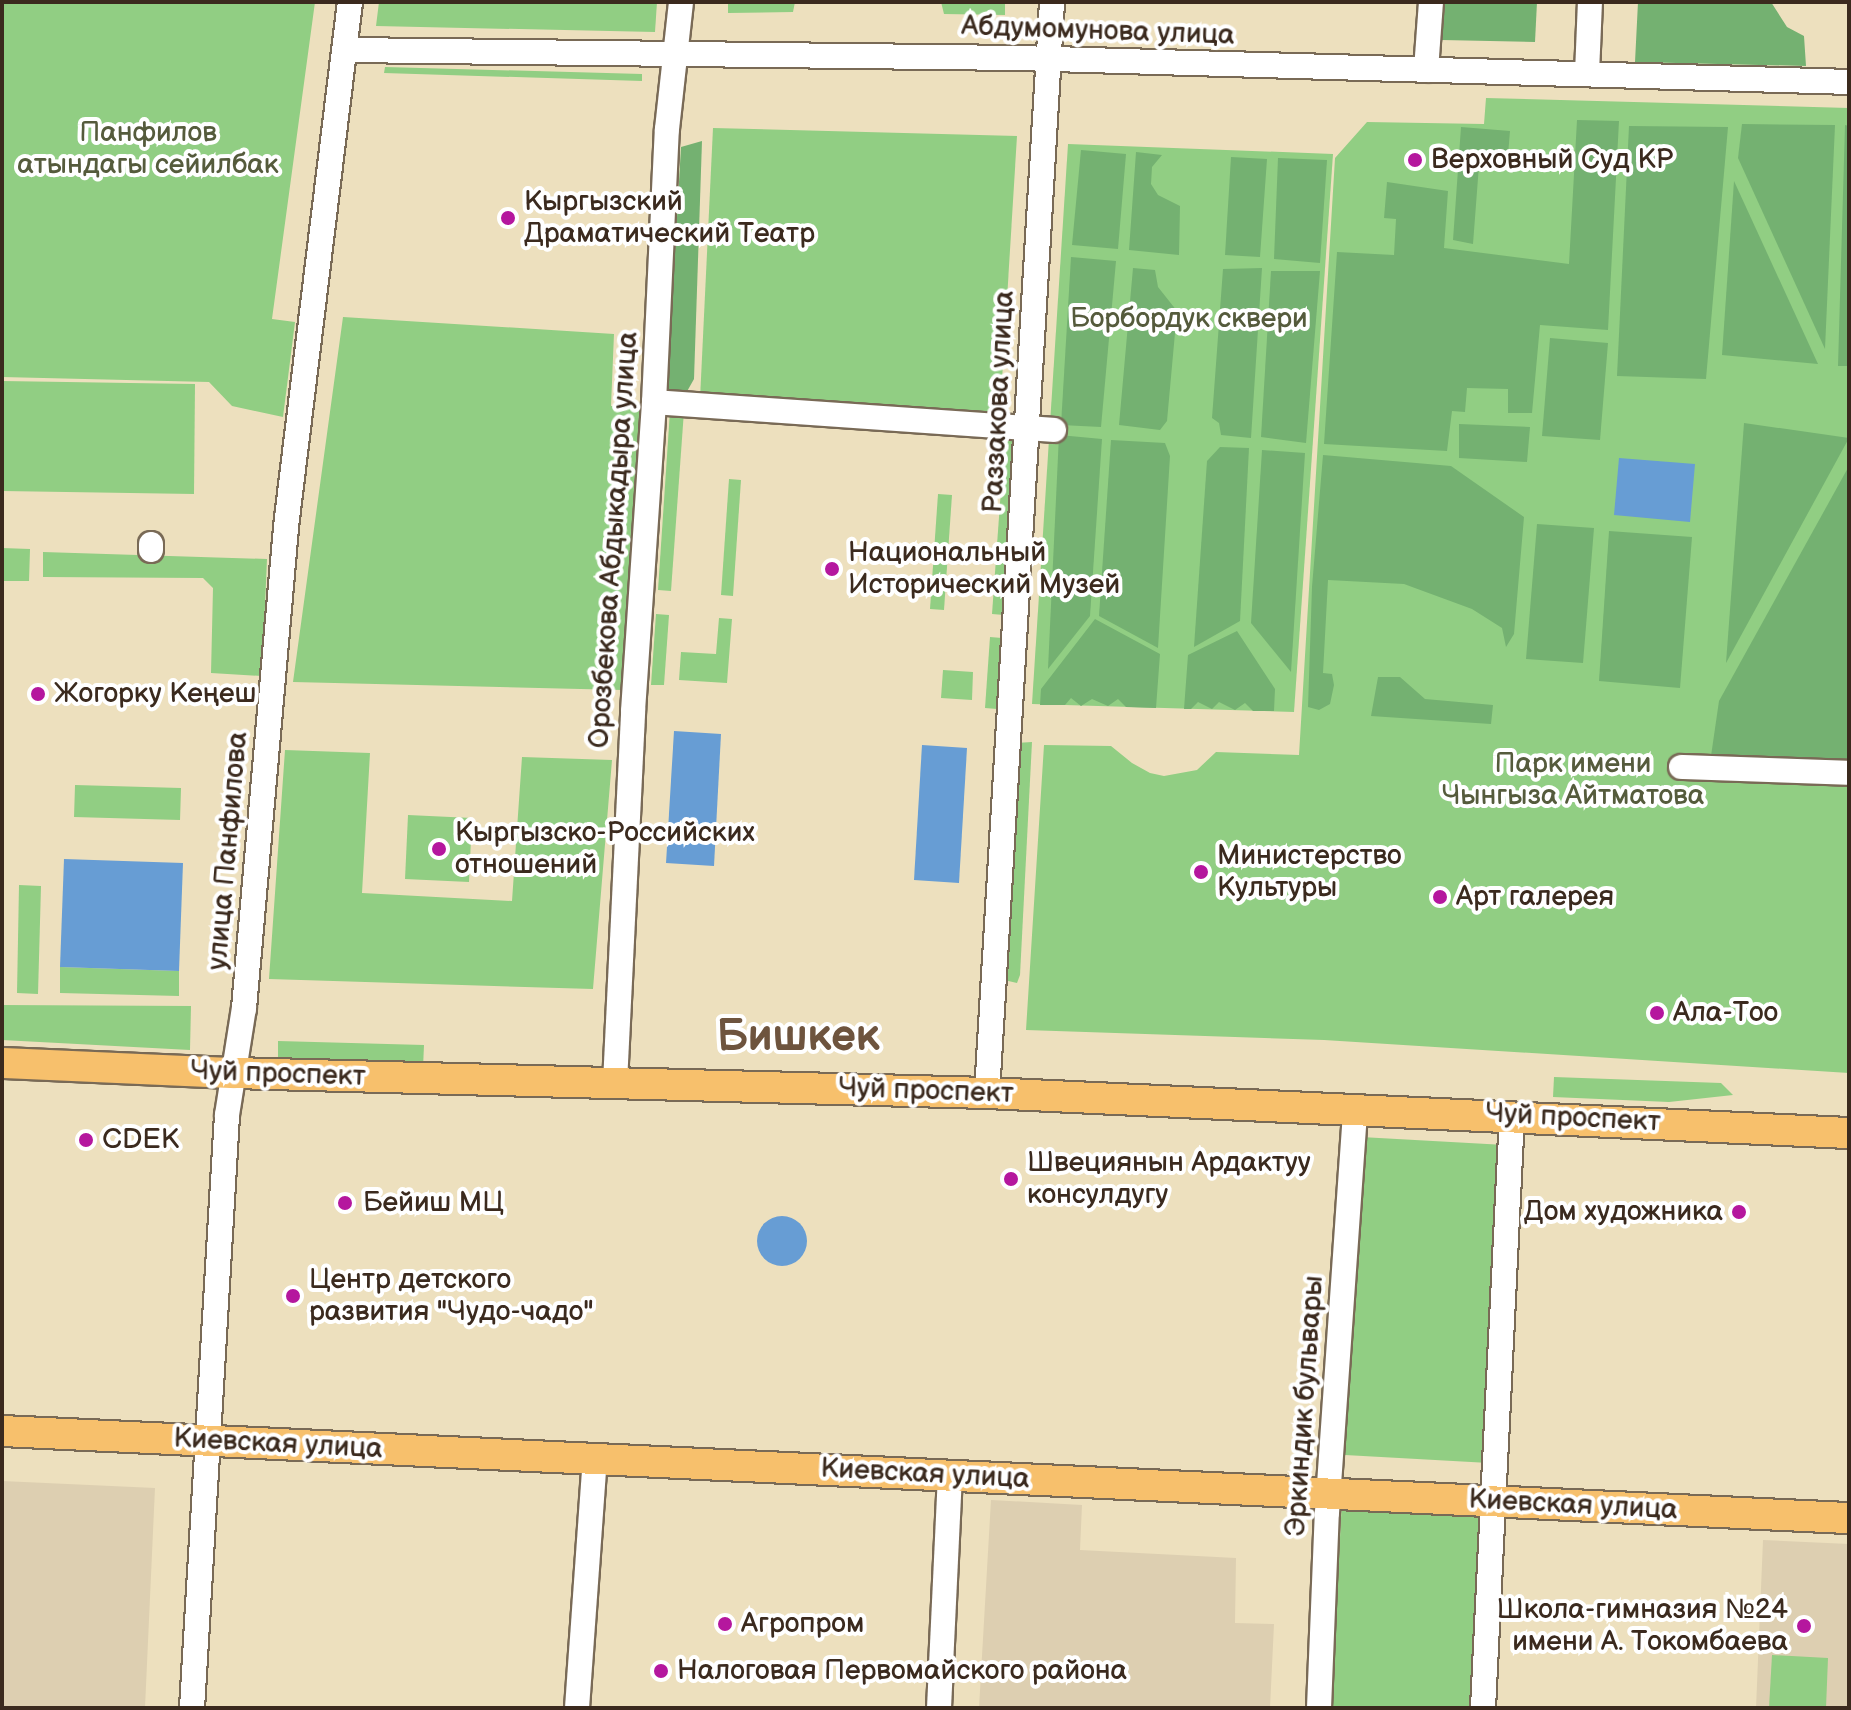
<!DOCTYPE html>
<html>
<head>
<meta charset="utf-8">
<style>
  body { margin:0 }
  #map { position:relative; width:1851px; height:1710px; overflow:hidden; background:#ede0be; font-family:"Balsamiq Sans",sans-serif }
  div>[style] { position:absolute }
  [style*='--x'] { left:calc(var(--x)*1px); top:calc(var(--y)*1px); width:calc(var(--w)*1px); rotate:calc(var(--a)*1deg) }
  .built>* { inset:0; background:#ddcfb1 }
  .green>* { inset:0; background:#91ce83 }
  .forest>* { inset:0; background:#74b171 }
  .water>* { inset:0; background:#679dd4 }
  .round { border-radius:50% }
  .roads { filter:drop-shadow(2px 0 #796a56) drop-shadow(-2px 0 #796a56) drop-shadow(0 2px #796a56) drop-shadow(0 -2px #796a56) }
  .minor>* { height:24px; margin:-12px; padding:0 12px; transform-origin:12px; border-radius:12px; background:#fff }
  .major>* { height:30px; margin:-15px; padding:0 15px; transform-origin:15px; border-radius:15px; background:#f7c06c }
  .dots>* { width:22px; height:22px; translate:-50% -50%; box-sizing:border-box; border:4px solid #fff; border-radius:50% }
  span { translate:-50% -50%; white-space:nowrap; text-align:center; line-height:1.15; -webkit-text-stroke:8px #fff; paint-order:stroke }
  .street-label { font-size:28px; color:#3b2a1e }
  .park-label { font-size:28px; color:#555b3c }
  .poi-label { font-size:28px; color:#3b2a1e }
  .left { translate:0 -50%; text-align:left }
  .right { translate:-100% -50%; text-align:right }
  .town-label { font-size:44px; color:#6e543e; font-weight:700 }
  .frame { position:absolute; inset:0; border:4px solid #3b2a1e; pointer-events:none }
</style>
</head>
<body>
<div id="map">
  <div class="built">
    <i style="clip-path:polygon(2px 1481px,155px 1488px,145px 1708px,2px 1708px)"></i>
    <i style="clip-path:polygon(991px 1500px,1082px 1505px,1080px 1550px,1236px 1558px,1235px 1623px,1274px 1624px,1270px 1708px,979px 1708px)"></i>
    <i style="clip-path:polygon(1763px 1540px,1849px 1544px,1849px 1708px,1756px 1708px)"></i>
  </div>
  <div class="green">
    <i style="clip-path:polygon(2px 2px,315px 2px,272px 319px,295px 322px,283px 417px,232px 406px,209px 382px,2px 377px)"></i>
    <i style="clip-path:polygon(379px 2px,657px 2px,655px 32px,376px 26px)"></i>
    <i style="clip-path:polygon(728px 2px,795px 2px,793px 12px,728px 13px)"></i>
    <i style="clip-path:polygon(941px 2px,1005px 2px,1005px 15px,944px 14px)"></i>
    <i style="clip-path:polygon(385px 67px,642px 74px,642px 81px,384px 73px)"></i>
    <i style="clip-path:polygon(1486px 98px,1849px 108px,1849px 1073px,1324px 1040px,1026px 1030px,1044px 745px,1111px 746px,1132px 763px,1150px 773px,1164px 776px,1197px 770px,1216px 752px,1299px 755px,1335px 158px,1367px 122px,1484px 124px)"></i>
    <i style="clip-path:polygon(713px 128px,1017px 136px,1000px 413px,700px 399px)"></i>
    <i style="clip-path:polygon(1068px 144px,1333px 154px,1294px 712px,1032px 704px)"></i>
    <i style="clip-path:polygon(343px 317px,614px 334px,611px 406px,642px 408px,622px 690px,293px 682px)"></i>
    <i style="clip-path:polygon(2px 381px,195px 384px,194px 494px,2px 491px)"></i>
    <i style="clip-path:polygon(670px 411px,684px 411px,671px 591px,658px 590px)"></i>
    <i style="clip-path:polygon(1005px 434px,1017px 435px,1004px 615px,992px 614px)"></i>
    <i style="clip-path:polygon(729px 479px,741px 480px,733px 596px,721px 595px)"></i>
    <i style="clip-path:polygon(938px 494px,952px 495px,944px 610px,930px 609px)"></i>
    <i style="clip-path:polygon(2px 548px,30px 549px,29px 581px,2px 581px)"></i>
    <i style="clip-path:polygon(43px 552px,267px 559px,262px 676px,211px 673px,213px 588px,203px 578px,43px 577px)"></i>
    <i style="clip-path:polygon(656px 614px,669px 615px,664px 685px,651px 685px)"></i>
    <i style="clip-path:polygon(719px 618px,732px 619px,727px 683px,679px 680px,681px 652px,716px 654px)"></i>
    <i style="clip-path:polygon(990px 637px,1002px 638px,997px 709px,985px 708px)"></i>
    <i style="clip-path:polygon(943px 670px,973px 672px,972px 700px,941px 698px)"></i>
    <i style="clip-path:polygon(1032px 742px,1020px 975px,1017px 983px,1004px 980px,1015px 743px)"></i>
    <i style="clip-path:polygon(285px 750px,370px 753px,362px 893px,512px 901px,522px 757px,612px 760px,593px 989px,269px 979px)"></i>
    <i style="clip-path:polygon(75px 785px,181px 788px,180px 820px,74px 817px)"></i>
    <i style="clip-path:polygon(408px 815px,472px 818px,469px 882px,405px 879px)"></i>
    <i style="clip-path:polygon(19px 885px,41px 886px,38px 994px,17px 993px)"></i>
    <i style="clip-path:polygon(60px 967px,179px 971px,179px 996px,60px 993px)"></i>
    <i style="clip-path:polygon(2px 1005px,191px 1006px,190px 1050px,2px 1040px)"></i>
    <i style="clip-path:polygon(278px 1041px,424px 1045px,423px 1068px,278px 1064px)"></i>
    <i style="clip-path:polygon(1554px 1077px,1721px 1083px,1733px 1095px,1669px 1102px,1553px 1097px)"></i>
    <i style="clip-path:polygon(1361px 1137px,1505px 1145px,1489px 1463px,1345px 1455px)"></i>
    <i style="clip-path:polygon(1342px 1499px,1486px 1506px,1476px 1708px,1331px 1708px)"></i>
    <i style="clip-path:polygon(1772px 1655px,1828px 1658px,1826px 1708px,1769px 1708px)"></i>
  </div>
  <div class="forest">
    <i style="clip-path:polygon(1445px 2px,1537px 2px,1535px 42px,1442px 40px)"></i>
    <i style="clip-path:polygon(1638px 2px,1771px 2px,1787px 27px,1804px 36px,1806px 66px,1635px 62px)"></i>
    <i style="clip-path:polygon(1577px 120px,1619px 121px,1608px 330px,1540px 325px,1532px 413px,1508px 413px,1508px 389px,1467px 388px,1465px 412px,1452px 411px,1447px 451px,1324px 444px,1337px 252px,1394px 255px,1396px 219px,1384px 218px,1387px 182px,1448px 191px,1444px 248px,1569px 264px)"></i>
    <i style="clip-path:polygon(1742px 124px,1835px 125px,1825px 349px,1738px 158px)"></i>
    <i style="clip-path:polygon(1845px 125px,1849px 126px,1849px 366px,1838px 366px)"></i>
    <i style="clip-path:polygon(1629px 126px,1728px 127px,1706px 379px,1617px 376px)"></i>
    <i style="clip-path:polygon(1461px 127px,1510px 131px,1508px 155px,1480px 152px,1473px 244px,1453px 240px)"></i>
    <i style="clip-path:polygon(702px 141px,694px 379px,685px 395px,667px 393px,681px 147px)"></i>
    <i style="clip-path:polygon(1081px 150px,1126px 154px,1118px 249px,1072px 245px)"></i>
    <i style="clip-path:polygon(1136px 152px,1162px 155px,1152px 167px,1151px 184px,1158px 195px,1180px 206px,1179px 255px,1129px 250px)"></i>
    <i style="clip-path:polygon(1231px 157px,1267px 159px,1260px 257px,1225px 255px)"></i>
    <i style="clip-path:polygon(1278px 158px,1327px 160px,1320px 263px,1274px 259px)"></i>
    <i style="clip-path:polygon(1734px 181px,1818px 364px,1722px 355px)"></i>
    <i style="clip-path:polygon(1071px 257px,1116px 261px,1101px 427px,1061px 425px)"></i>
    <i style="clip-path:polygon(1133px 268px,1155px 270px,1158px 287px,1177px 311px,1167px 421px,1160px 430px,1119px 425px)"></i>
    <i style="clip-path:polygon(1262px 268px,1251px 438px,1221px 435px,1219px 423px,1212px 418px,1223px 269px)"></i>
    <i style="clip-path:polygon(1271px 271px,1320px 271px,1306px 443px,1261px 437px)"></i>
    <i style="clip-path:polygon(1550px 338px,1608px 343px,1600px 440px,1542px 436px)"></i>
    <i style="clip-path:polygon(1744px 423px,1849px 438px,1726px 663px)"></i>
    <i style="clip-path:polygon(1459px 424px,1530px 427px,1527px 462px,1459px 458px)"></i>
    <i style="clip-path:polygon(1059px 435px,1102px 439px,1090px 616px,1048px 669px)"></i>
    <i style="clip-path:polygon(1111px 440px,1165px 443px,1170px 456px,1158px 648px,1099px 616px)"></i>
    <i style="clip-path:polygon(1220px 447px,1249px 448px,1240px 621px,1194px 647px,1207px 461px)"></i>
    <i style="clip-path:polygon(1262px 450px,1305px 453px,1291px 672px,1251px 623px)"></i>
    <i style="clip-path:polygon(1323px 455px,1451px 466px,1524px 517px,1514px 634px,1506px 647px,1502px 628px,1472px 609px,1404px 584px,1328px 580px,1323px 673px,1332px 674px,1334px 685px,1330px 704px,1319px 710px,1308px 707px,1312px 587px)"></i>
    <i style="clip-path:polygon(1849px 466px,1849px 761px,1711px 756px,1719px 701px)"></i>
    <i style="clip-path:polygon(1537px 524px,1594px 528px,1583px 663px,1526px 659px)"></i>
    <i style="clip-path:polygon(1609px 531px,1692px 537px,1680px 688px,1599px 681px)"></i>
    <i style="clip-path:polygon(1095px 619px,1160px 654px,1156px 708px,1126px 707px,1118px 699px,1108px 706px,1092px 699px,1081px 706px,1071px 698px,1065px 705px,1040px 705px,1041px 689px)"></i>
    <i style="clip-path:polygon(1237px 631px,1275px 689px,1274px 711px,1253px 711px,1245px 703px,1235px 710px,1219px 702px,1212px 709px,1198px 702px,1191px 709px,1184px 709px,1188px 655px)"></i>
    <i style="clip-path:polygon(1378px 677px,1400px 677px,1425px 699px,1493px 705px,1491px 724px,1371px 716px)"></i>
  </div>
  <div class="water">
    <i style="clip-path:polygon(1619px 458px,1695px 464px,1690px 522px,1614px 515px)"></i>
    <i style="clip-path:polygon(674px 731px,721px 734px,714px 866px,666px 863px)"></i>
    <i style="clip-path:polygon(922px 745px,967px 748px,959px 883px,914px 880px)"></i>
    <i style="clip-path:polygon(64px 859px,183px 863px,179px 971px,60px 967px)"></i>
    <i class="round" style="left:757px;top:1216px;width:50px;height:50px"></i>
  </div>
  <div class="roads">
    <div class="minor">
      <i style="--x:345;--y:50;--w:673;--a:0.68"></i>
      <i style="--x:1018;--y:58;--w:831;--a:1.65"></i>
      <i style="--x:1426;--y:70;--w:68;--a:-85.8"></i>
      <i style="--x:1587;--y:73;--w:71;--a:-87.6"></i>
      <i style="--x:654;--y:402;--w:401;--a:4"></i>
      <i style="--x:151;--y:544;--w:6;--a:90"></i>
      <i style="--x:1681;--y:767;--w:168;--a:2"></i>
      <i style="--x:615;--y:1083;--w:372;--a:-87.2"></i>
      <i style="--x:633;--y:711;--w:310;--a:-86.1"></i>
      <i style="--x:654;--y:402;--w:273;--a:-87.3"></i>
      <i style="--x:667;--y:129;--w:128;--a:-83.7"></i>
      <i style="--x:987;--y:1093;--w:1093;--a:-86.59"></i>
      <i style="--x:192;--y:1708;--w:594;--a:-86.62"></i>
      <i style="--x:227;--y:1115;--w:108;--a:-81"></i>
      <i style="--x:244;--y:1008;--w:492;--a:-85"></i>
      <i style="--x:287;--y:518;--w:520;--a:-83.04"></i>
      <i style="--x:577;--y:1708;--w:250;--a:-85.9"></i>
      <i style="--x:939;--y:1708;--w:232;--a:-87.3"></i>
      <i style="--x:1319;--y:1708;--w:195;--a:-87.7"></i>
      <i style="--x:1327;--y:1513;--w:406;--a:-86"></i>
      <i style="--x:1483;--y:1708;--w:594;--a:-87.2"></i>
    </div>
    <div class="major">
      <i style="--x:2;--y:1063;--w:231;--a:2.5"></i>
      <i style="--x:233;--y:1073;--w:754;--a:1.52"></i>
      <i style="--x:987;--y:1093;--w:863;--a:2.66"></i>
      <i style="--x:2;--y:1431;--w:1849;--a:2.7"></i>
    </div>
  </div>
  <div class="dots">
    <i style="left:1415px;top:160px;background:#b5179e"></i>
    <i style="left:508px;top:218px;background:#b5179e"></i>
    <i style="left:832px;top:569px;background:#b5179e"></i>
    <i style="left:38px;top:694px;background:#b5179e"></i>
    <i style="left:439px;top:849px;background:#b5179e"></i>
    <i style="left:1201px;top:872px;background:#b5179e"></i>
    <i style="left:1440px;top:897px;background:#b5179e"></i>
    <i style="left:1657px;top:1013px;background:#b5179e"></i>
    <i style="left:86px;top:1140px;background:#b5179e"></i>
    <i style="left:1011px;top:1179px;background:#b5179e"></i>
    <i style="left:345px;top:1203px;background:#b5179e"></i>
    <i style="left:1739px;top:1212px;background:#b5179e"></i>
    <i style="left:293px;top:1296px;background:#b5179e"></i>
    <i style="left:725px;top:1624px;background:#b5179e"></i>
    <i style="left:1804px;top:1626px;background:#b5179e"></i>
    <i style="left:661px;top:1671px;background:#b5179e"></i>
  </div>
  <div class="street-label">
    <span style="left:1098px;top:31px;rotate:2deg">Абдумомунова улица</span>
    <span style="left:999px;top:402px;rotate:-87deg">Раззакова улица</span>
    <span style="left:614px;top:540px;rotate:-86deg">Орозбекова Абдыкадыра улица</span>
    <span style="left:228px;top:851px;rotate:-85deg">улица Панфилова</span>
    <span style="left:278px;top:1074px;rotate:2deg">Чуй проспект</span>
    <span style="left:926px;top:1091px;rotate:2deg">Чуй проспект</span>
    <span style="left:1573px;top:1118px;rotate:3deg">Чуй проспект</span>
    <span style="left:1305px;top:1406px;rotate:-86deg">Эркиндик бульвары</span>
    <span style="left:278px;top:1444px;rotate:3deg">Киевская улица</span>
    <span style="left:925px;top:1474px;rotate:3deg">Киевская улица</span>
    <span style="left:1573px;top:1505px;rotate:3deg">Киевская улица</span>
  </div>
  <div class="park-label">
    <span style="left:148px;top:149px">Панфилов<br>атындагы сейилбак</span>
    <span style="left:1189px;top:319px">Борбордук сквери</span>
    <span style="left:1573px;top:780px">Парк имени<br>Чынгыза Айтматова</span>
  </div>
  <div class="poi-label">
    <span class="left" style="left:1431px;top:160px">Верховный Суд КР</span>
    <span class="left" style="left:524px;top:218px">Кыргызский<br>Драматический Театр</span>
    <span class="left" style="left:848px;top:569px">Национальный<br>Исторический Музей</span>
    <span class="left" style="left:54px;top:694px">Жогорку Кеңеш</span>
    <span class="left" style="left:455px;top:849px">Кыргызско-Российских<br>отношений</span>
    <span class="left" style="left:1217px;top:872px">Министерство<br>Культуры</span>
    <span class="left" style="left:1456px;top:897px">Арт галерея</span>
    <span class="left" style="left:1673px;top:1013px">Ала-Тоо</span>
    <span class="left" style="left:102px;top:1140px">CDEK</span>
    <span class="left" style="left:1027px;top:1179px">Швециянын Ардактуу<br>консулдугу</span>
    <span class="left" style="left:363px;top:1203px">Бейиш МЦ</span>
    <span class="right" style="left:1723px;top:1212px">Дом художника</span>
    <span class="left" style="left:309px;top:1296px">Центр детского<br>развития "Чудо-чадо"</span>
    <span class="right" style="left:1788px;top:1626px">Школа-гимназия №24<br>имени А. Токомбаева</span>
    <span class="left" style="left:741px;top:1624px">Агропром</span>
    <span class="left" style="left:677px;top:1671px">Налоговая Первомайского района</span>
  </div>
  <div class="town-label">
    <span style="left:798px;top:1037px">Бишкек</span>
  </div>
  <div class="frame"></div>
</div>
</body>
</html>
